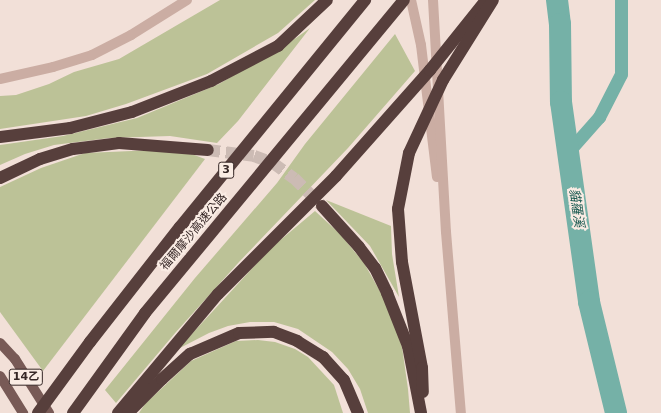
<!DOCTYPE html>
<html>
<head>
<meta charset="utf-8">
<style>
  body { margin:0 }
  #map { position:relative; width:661px; height:413px; overflow:hidden; background:#f2e0d8; font-family:"DejaVu Sans","Noto Sans TC",sans-serif }
  div>[style] { position:absolute }
  [style*='--x'] { left:calc(var(--x)*1px); top:calc(var(--y)*1px); width:calc(var(--w)*1px); rotate:calc(var(--a)*1deg) }
  .green>* { inset:0; background:#bcc297 }
  .canal>* { height:13px; margin:-6.5px; padding:0 6.5px; transform-origin:6.5px; border-radius:6.5px; background:#75b1a7 }
  .river>* { height:22px; margin:-11px; padding:0 11px; transform-origin:11px; border-radius:11px; background:#75b1a7 }
  .motorway-tunnel>* { height:12px; margin-top:-6px; transform-origin:0; background:repeating-linear-gradient(90deg,#ccbbb4 0 12px,transparent 0 18px) }
  .minor>* { height:10px; margin:-5px; padding:0 5px; transform-origin:5px; border-radius:5px; background:#cbada3 }
  .primary>* { height:10px; margin:-5px; padding:0 5px; transform-origin:5px; border-radius:5px; background:#785a56 }
  .motorway>* { height:12px; margin:-6px; padding:0 6px; transform-origin:6px; border-radius:6px; background:#573f3c }
  .motorway-bridge>* { height:12px; margin:-6px; padding:0 6px; transform-origin:6px; border-radius:6px; background:#573f3c }
  span { translate:-50% -50%; white-space:nowrap; text-align:center; line-height:1.15; -webkit-text-stroke:4px #faece4; paint-order:stroke }
  .shield-label span { padding:1px 3px; background:#faece4; border:1px solid; border-radius:3px; -webkit-text-stroke-width:0 }
  .shield-label { font-size:11px; color:#362726; font-weight:700 }
  .street-label { font-size:12px; color:#362726 }
  .water-label { font-size:13px; color:#195950; font-style:italic }
</style>
</head>
<body>
<div id="map">
  <div class="green">
    <i style="clip-path:polygon(220px 0,315px 0,278px 33px,207px 74px,126px 104px,86px 116px,0 129px,0 96px,16px 95px,49px 84px,74px 72px,119px 59px)"></i>
    <i style="clip-path:polygon(310px 28px,238px 121px,217px 143px,170px 136px,109px 138px,54px 145px,25px 154px,0 165px,0 145px,63px 136px,137px 118px,219px 84px,296px 38px)"></i>
    <i style="clip-path:polygon(395px 34px,415px 71px,348px 148px,239px 262px,176px 332px,116px 403px,105px 390px,195px 278px,277px 183px,305px 144px)"></i>
    <i style="clip-path:polygon(155px 150px,189px 153px,205px 159px,43px 371px,0 312px,0 187px,41px 168px,85px 153px)"></i>
    <i style="clip-path:polygon(326px 200px,391px 226px,392px 254px,399px 297px,370px 246px)"></i>
    <i style="clip-path:polygon(315px 211px,340px 234px,364px 263px,390px 309px,402px 347px,408px 389px,410px 413px,368px 413px,360px 389px,348px 369px,332px 352px,298px 329px,274px 322px,250px 322px,228px 326px,209px 333px,178px 349px,271px 248px)"></i>
    <i style="clip-path:polygon(258px 340px,275px 342px,295px 349px,308px 357px,334px 385px,343px 413px,139px 413px,145px 404px,191px 361px,236px 341px)"></i>
  </div>
  <div class="canal">
    <i style="--x:568;--y:152;--w:47;--a:-48.5"></i>
    <i style="--x:599;--y:117;--w:48;--a:-62.9"></i>
    <i style="--x:621;--y:74;--w:74;--a:-90"></i>
  </div>
  <div class="river">
    <i style="--x:557;--y:0;--w:24;--a:83"></i>
    <i style="--x:560;--y:24;--w:78;--a:89.3"></i>
    <i style="--x:561;--y:102;--w:202;--a:82"></i>
    <i style="--x:589;--y:302;--w:114;--a:76.3"></i>
  </div>
  <div class="motorway-tunnel">
    <i style="--x:208;--y:150;--w:46;--a:7.4"></i>
    <i style="--x:254;--y:156;--w:20;--a:20"></i>
    <i style="--x:273;--y:163;--w:26;--a:36"></i>
    <i style="--x:294;--y:178;--w:38;--a:45"></i>
  </div>
  <div class="minor">
    <i style="--x:411;--y:0;--w:46;--a:77.5"></i>
    <i style="--x:421;--y:45;--w:133;--a:83.1"></i>
    <i style="--x:433;--y:0;--w:232;--a:86.8"></i>
    <i style="--x:446;--y:232;--w:182;--a:85.3"></i>
    <i style="--x:0;--y:79;--w:54;--a:-12.8"></i>
    <i style="--x:53;--y:67;--w:41;--a:-17.1"></i>
    <i style="--x:92;--y:55;--w:44;--a:-27.1"></i>
    <i style="--x:131;--y:35;--w:66;--a:-32"></i>
  </div>
  <div class="primary">
    <i style="--x:0;--y:343;--w:22;--a:47"></i>
    <i style="--x:15;--y:359;--w:64;--a:57.8"></i>
    <i style="--x:0;--y:376;--w:44;--a:58.1"></i>
  </div>
  <div class="motorway">
    <i style="--x:0;--y:137;--w:71;--a:-7.3"></i>
    <i style="--x:70;--y:128;--w:64;--a:-14.5"></i>
    <i style="--x:132;--y:112;--w:85;--a:-21.4"></i>
    <i style="--x:211;--y:81;--w:76;--a:-27.6"></i>
    <i style="--x:278;--y:46;--w:67;--a:-43.2"></i>
    <i style="--x:0;--y:178;--w:44;--a:-25.4"></i>
    <i style="--x:40;--y:159;--w:34;--a:-17"></i>
    <i style="--x:73;--y:149;--w:46;--a:-7.4"></i>
    <i style="--x:119;--y:143;--w:89;--a:4.5"></i>
    <i style="--x:322;--y:206;--w:55;--a:47.9"></i>
    <i style="--x:359;--y:247;--w:26;--a:53"></i>
    <i style="--x:375;--y:268;--w:28;--a:64"></i>
    <i style="--x:387;--y:293;--w:57;--a:68.4"></i>
    <i style="--x:408;--y:346;--w:68;--a:79"></i>
    <i style="--x:398;--y:209;--w:53;--a:85.7"></i>
    <i style="--x:402;--y:262;--w:108;--a:79.3"></i>
    <i style="--x:422;--y:368;--w:24;--a:88"></i>
    <i style="--x:90;--y:342;--w:146;--a:-52"></i>
    <i style="--x:180;--y:227;--w:293;--a:-50.8"></i>
    <i style="--x:73;--y:413;--w:123;--a:-54.2"></i>
    <i style="--x:145;--y:313;--w:406;--a:-50.4"></i>
    <i style="--x:118;--y:413;--w:155;--a:-50"></i>
    <i style="--x:218;--y:294;--w:167;--a:-45"></i>
    <i style="--x:128;--y:413;--w:48;--a:-45"></i>
    <i style="--x:162;--y:379;--w:38;--a:-42"></i>
    <i style="--x:190;--y:354;--w:53;--a:-23.2"></i>
    <i style="--x:239;--y:333;--w:35;--a:-2"></i>
    <i style="--x:274;--y:332;--w:25;--a:21"></i>
    <i style="--x:297;--y:341;--w:31;--a:32"></i>
    <i style="--x:323;--y:357;--w:31;--a:48"></i>
    <i style="--x:344;--y:380;--w:36;--a:67"></i>
  </div>
  <div class="motorway-bridge">
    <i style="--x:336;--y:176;--w:142;--a:-48.4"></i>
    <i style="--x:430;--y:70;--w:90;--a:-51.3"></i>
    <i style="--x:398;--y:209;--w:57;--a:-78.9"></i>
    <i style="--x:409;--y:153;--w:81;--a:-65"></i>
    <i style="--x:443;--y:80;--w:94;--a:-58"></i>
    <i style="--x:38;--y:413;--w:88;--a:-53.8"></i>
  </div>
  <div class="shield-label">
    <span style="left:226px;top:170px">3</span>
    <span style="left:26px;top:377px">14乙</span>
  </div>
  <div class="street-label">
    <span style="left:194px;top:232px;rotate:-50deg">福爾摩沙高速公路</span>
  </div>
  <div class="water-label">
    <span style="left:576px;top:208px;rotate:82deg">貓羅溪</span>
  </div>
</div>
</body>
</html>
